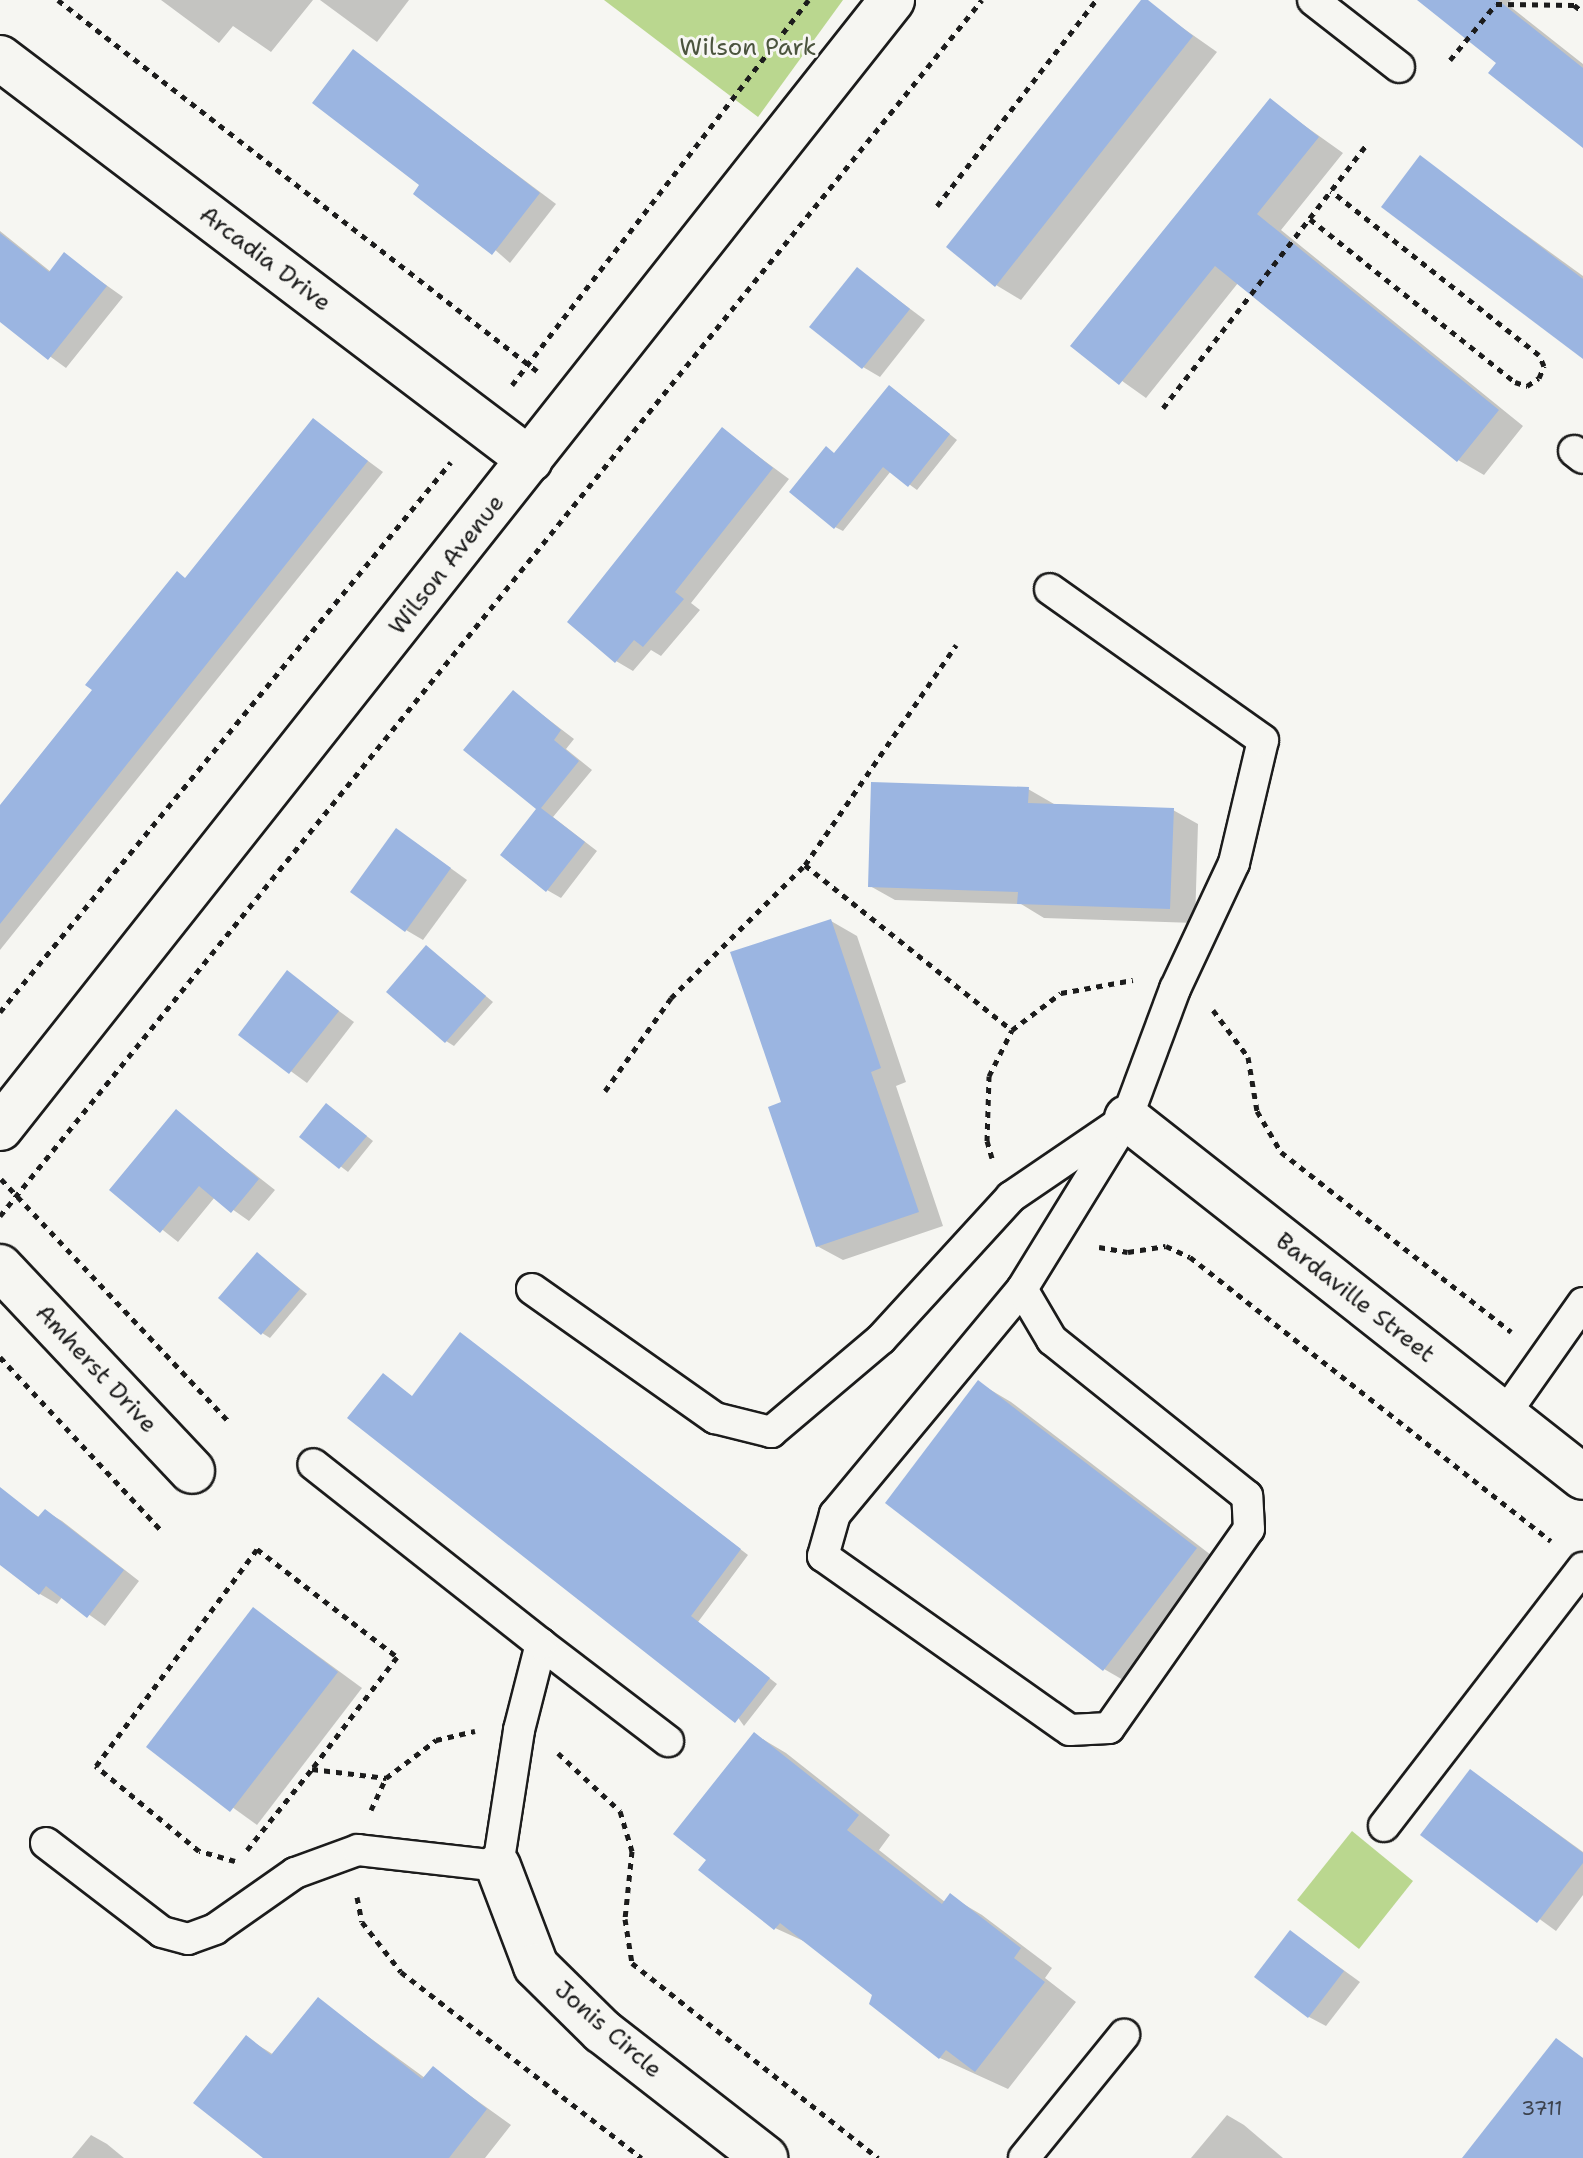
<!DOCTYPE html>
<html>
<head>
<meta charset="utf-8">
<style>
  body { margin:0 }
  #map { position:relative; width:1583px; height:2158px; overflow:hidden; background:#f6f6f2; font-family:"Shantell Sans",sans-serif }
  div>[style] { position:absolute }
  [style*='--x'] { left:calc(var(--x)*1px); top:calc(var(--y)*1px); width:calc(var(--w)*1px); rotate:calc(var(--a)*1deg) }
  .green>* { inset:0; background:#bad78f }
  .shadow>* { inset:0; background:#0003 }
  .building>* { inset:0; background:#9bb5e1 }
  .path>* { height:5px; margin-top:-2.5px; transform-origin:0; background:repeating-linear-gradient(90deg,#1c1c1c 0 6px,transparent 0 12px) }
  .roads { filter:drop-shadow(2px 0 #1c1c1c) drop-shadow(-2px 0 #1c1c1c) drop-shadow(0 2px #1c1c1c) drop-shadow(0 -2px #1c1c1c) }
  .lane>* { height:30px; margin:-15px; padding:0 15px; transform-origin:15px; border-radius:15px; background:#f6f6f2 }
  .street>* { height:44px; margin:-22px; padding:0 22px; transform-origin:22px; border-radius:22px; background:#f6f6f2 }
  span { translate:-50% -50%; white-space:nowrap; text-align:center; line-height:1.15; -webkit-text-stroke:6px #f6f6f2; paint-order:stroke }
  .number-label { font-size:20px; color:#3c424d }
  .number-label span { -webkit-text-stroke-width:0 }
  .park-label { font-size:24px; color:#4b543e }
  .street-label { font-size:24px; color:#1c1c1c }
</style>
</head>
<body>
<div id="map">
  <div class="green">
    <i style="clip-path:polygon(604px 0,843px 0,758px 117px)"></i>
    <i style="clip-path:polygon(1352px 1831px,1413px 1881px,1359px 1949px,1297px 1900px)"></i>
  </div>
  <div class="shadow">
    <i style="clip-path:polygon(161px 0,313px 0,271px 52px,233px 26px,219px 43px)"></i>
    <i style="clip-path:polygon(320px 0,409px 0,377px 42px)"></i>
    <i style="clip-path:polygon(1143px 0,1217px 52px,1021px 300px,996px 285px)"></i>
    <i style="clip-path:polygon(1420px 0,1511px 0,1507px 4px,1583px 64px,1583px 146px,1498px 63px)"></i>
    <i style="clip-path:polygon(353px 52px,556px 204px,510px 263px,422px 185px)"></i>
    <i style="clip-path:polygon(1270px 101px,1343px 153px,1281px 230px,1523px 426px,1484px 475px,1458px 460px,1238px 283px,1146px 398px,1073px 346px)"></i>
    <i style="clip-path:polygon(1420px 158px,1583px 276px,1583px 357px)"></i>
    <i style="clip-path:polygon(0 231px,51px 272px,64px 255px,123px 297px,66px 368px,0 320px)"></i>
    <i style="clip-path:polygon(857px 269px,925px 320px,880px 377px,863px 367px)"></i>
    <i style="clip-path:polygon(897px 392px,957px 440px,917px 490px,891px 471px,843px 531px,835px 527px,836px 454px)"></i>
    <i style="clip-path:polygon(314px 421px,383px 472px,0 950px,0 808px)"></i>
    <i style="clip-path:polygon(723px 430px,789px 479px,691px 603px,700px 610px,661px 656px,651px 650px,633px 671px,616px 661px)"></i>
    <i style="clip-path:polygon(514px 693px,574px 739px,566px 749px,592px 770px,553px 817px,597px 851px,561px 898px,547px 890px,539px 809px)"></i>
    <i style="clip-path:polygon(1028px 789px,1054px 804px,1173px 810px,1198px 824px,1195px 923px,1044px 918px,1021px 904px,895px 900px,870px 886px)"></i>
    <i style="clip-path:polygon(413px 841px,467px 880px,423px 940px,406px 930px)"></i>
    <i style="clip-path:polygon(831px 921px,857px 936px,906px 1082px,896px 1086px,943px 1226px,843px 1260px,817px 1246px,784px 1103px)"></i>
    <i style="clip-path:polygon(427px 947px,493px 1002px,454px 1046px,446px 1041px)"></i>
    <i style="clip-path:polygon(287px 973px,354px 1022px,307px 1083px,240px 1034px)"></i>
    <i style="clip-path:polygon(334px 1110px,373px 1141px,348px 1172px,302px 1137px)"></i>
    <i style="clip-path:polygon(176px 1112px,275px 1190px,249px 1221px,215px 1197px,178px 1242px,111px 1189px)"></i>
    <i style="clip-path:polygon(257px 1254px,307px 1294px,270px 1338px,262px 1333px)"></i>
    <i style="clip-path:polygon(468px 1339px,748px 1555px,698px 1622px,777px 1684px,744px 1726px)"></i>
    <i style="clip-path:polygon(979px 1383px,1011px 1402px,1228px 1568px,1137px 1688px,1104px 1669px)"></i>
    <i style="clip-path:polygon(1px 1491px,40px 1518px,45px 1511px,62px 1521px,139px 1581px,105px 1626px,63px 1596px,57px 1604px,40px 1594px,0 1562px)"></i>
    <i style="clip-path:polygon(254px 1609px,362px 1688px,257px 1825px,149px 1747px)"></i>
    <i style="clip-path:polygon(754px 1734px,786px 1753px,890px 1835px,879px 1850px,945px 1902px,950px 1896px,982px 1915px,1052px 1968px,1045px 1978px,1076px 2002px,1008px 2089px,940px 2058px,874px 1994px,810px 1944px,775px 1928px,709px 1860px)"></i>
    <i style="clip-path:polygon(1471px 1771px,1583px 1852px,1583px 1895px,1556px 1931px,1422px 1834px)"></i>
    <i style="clip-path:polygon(1291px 1932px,1360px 1982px,1326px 2026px,1309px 2017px)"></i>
    <i style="clip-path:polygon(318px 2000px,425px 2078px,433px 2069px,511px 2125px,485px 2158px,266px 2158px,247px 2038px,274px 2055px)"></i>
    <i style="clip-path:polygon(1227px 2115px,1244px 2125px,1283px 2158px,1191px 2158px)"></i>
    <i style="clip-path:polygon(91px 2135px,107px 2144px,124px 2158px,72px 2158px)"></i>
  </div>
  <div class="building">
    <i style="clip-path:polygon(1141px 0,1148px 0,1193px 36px,995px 287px,946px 247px)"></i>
    <i style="clip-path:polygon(1417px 0,1498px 0,1583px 68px,1583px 148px,1488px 73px,1496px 63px)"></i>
    <i style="clip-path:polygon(353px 49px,540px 193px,492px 255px,413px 194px,419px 185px,312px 103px)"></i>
    <i style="clip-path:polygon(1270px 98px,1319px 137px,1257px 214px,1499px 410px,1457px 462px,1215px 266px,1119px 385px,1070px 346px)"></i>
    <i style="clip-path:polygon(1420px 155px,1583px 279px,1583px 359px,1381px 207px)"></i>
    <i style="clip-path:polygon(0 233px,49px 272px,64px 252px,107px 286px,48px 360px,0 322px)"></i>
    <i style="clip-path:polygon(857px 267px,910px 309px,862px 369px,809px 327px)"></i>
    <i style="clip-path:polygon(889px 385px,950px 434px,908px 487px,883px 467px,834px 529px,789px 492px,826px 446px,834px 453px)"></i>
    <i style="clip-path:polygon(313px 418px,368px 461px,0 924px,0 805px,92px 690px,85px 685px,177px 571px,185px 578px)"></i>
    <i style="clip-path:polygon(722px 427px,773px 468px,675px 592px,684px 599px,643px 647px,634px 640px,615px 663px,567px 622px)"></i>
    <i style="clip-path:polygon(513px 690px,561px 730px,554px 740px,579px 761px,541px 808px,585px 842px,546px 892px,500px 855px,536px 809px,463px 750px)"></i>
    <i style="clip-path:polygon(871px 782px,1029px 787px,1028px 803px,1174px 808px,1170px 909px,1017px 904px,1018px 892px,868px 887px)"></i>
    <i style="clip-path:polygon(396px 828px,451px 868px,405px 932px,350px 892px)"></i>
    <i style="clip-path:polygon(831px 919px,881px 1068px,871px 1072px,919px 1212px,816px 1247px,768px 1107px,781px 1102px,730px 952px)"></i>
    <i style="clip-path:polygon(426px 945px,486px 996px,445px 1043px,386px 992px)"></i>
    <i style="clip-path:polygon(287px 970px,339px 1011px,289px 1074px,238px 1035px)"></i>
    <i style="clip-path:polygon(326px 1103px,367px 1136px,339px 1169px,299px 1137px)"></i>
    <i style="clip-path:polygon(176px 1109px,259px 1179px,231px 1213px,199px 1186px,160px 1233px,109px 1190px)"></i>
    <i style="clip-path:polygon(257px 1252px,300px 1289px,261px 1335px,218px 1298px)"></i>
    <i style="clip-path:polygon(460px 1332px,741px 1549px,691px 1616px,770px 1678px,735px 1723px,347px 1418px,383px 1373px,412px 1396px)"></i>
    <i style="clip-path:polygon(978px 1380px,1197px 1548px,1103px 1671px,885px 1503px)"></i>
    <i style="clip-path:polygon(0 1487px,38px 1517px,45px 1509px,124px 1570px,87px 1618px,46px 1586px,39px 1595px,0 1565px)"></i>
    <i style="clip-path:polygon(253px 1607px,338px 1672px,230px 1812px,146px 1747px)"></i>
    <i style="clip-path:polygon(754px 1732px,859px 1815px,847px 1830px,942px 1904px,950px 1893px,1021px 1948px,1014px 1958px,1045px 1982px,975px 2072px,946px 2050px,939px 2059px,869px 2004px,872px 1995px,780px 1923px,774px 1930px,698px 1870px,706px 1860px,673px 1834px)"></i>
    <i style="clip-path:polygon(1470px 1769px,1583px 1853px,1583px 1863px,1537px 1923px,1420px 1835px)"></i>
    <i style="clip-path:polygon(1290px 1930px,1344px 1971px,1308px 2018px,1254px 1977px)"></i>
    <i style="clip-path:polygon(318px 1997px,422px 2079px,433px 2066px,487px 2109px,449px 2158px,263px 2158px,193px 2103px,246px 2035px,271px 2055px)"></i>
    <i style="clip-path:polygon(1556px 2038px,1583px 2058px,1583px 2158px,1462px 2158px)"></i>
  </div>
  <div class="path">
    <i style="--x:58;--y:0;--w:606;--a:37.76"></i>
    <i style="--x:1450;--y:60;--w:72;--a:-50.6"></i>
    <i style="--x:1496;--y:4;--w:78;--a:0.7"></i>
    <i style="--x:1574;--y:5;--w:11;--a:38"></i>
    <i style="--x:937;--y:206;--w:260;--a:-52.3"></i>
    <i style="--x:1310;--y:219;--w:262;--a:38.5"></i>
    <i style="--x:1515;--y:382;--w:13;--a:18"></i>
    <i style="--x:1527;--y:386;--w:14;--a:-34"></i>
    <i style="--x:1539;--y:378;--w:13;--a:-67"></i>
    <i style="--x:1544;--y:366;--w:12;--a:-114"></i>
    <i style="--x:1539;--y:355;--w:265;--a:-141.7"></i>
    <i style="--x:512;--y:385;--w:486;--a:-52.4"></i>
    <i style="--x:1163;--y:408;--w:335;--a:-52.3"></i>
    <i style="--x:805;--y:865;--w:265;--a:38.6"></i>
    <i style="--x:1213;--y:1010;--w:59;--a:53.3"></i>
    <i style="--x:1248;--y:1057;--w:55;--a:80.5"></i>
    <i style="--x:1257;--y:1111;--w:48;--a:59.7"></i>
    <i style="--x:1281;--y:1152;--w:292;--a:38"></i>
    <i style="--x:0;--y:1012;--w:711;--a:-50.65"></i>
    <i style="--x:605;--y:1091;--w:114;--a:-54.6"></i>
    <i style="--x:671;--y:998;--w:189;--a:-44.8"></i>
    <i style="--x:805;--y:865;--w:267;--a:-55.5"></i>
    <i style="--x:992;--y:1158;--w:18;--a:-106"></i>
    <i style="--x:987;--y:1141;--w:65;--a:-88.2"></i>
    <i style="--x:989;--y:1076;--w:51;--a:-63.4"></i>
    <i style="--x:1012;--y:1030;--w:61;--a:-37.1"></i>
    <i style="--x:1061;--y:993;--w:73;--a:-10.2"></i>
    <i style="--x:1;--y:1179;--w:335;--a:46.8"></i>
    <i style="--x:0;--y:1216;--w:1563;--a:-51.08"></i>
    <i style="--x:1099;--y:1247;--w:29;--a:10"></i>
    <i style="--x:1128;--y:1252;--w:38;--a:-9"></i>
    <i style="--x:1166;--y:1246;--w:26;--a:25"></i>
    <i style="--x:1190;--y:1257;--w:459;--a:38.2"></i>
    <i style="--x:0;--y:1357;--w:236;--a:47.1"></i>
    <i style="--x:558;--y:1753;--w:85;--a:43.1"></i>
    <i style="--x:620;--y:1811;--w:42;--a:73.3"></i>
    <i style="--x:632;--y:1851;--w:68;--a:95.9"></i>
    <i style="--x:625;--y:1919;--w:45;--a:81"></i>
    <i style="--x:632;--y:1963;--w:314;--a:38.4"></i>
    <i style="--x:371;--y:1810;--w:35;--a:-65"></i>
    <i style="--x:386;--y:1778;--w:63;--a:-37.2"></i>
    <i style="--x:436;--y:1740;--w:40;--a:-13"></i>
    <i style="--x:247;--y:1850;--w:104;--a:-51.3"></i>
    <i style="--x:312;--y:1769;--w:75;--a:6.9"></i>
    <i style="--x:235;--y:1861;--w:37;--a:-164"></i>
    <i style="--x:199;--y:1851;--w:134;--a:-140.5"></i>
    <i style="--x:96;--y:1766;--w:270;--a:-53.4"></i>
    <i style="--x:257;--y:1549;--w:177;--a:37.6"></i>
    <i style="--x:397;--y:1657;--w:141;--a:127.2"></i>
    <i style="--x:357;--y:1897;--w:25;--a:79"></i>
    <i style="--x:362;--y:1922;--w:63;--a:52"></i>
    <i style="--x:401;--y:1972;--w:304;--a:37.7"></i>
  </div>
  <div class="roads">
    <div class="lane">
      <i style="--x:1313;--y:0;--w:109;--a:37.9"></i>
      <i style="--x:1574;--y:451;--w:11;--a:38"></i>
      <i style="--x:532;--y:1289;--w:224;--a:35.2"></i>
      <i style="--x:715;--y:1418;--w:58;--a:14"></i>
      <i style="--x:771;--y:1432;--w:144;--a:-40.2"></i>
      <i style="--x:881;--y:1339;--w:193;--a:-47.5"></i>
      <i style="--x:1011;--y:1197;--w:130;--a:-34.3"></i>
      <i style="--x:1022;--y:1289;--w:293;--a:129.7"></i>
      <i style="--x:835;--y:1514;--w:44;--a:105.9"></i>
      <i style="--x:823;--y:1556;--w:302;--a:35.2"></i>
      <i style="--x:1070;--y:1730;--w:39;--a:-3"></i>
      <i style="--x:1109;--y:1728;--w:243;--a:-54.9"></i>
      <i style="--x:1249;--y:1529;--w:33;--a:-93"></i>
      <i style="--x:1247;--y:1496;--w:250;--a:-141.3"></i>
      <i style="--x:1052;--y:1340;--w:59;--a:-120.5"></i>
      <i style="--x:1022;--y:1289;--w:201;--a:-58.4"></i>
      <i style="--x:1127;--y:1118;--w:138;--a:-69.6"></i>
      <i style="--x:1175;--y:989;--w:139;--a:-64.9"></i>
      <i style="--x:1234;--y:863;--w:126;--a:-76.7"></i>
      <i style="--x:1263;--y:740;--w:261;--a:-144.7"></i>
      <i style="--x:1504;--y:1415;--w:137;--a:-54.8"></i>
      <i style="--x:541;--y:1644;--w:160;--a:37.4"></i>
      <i style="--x:1384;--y:1826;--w:326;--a:-52.4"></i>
      <i style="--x:46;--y:1843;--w:146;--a:37.5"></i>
      <i style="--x:162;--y:1932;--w:27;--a:15"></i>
      <i style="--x:188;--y:1939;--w:29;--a:-20"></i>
      <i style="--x:215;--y:1929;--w:98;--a:-35"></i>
      <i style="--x:295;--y:1873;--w:67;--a:-20.1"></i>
      <i style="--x:358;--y:1850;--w:141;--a:6.5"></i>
      <i style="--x:498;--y:1866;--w:138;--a:-81.2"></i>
      <i style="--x:519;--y:1730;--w:89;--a:-75.7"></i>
      <i style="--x:541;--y:1644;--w:290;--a:-141.7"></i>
      <i style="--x:1024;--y:2158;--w:159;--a:-50.9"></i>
    </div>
    <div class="street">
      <i style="--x:0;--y:58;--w:665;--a:37.18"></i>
      <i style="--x:1127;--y:1118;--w:580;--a:38.21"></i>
      <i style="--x:0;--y:1128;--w:1438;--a:-51.66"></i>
      <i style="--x:0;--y:1267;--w:280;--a:46.7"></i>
      <i style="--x:498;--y:1866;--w:107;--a:69.2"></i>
      <i style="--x:536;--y:1966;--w:93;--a:44.6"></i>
      <i style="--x:602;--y:2031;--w:207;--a:37.9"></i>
    </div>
  </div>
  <div class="number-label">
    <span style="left:1542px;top:2108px">3711</span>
  </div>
  <div class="park-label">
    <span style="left:748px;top:48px">Wilson Park</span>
  </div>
  <div class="street-label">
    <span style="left:265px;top:259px;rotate:37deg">Arcadia Drive</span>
    <span style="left:447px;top:565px;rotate:-52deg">Wilson Avenue</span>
    <span style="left:1355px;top:1298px;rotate:38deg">Bardaville Street</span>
    <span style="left:96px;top:1369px;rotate:47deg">Amherst Drive</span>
    <span style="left:608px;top:2030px;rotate:41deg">Jonis Circle</span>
  </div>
</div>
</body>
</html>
